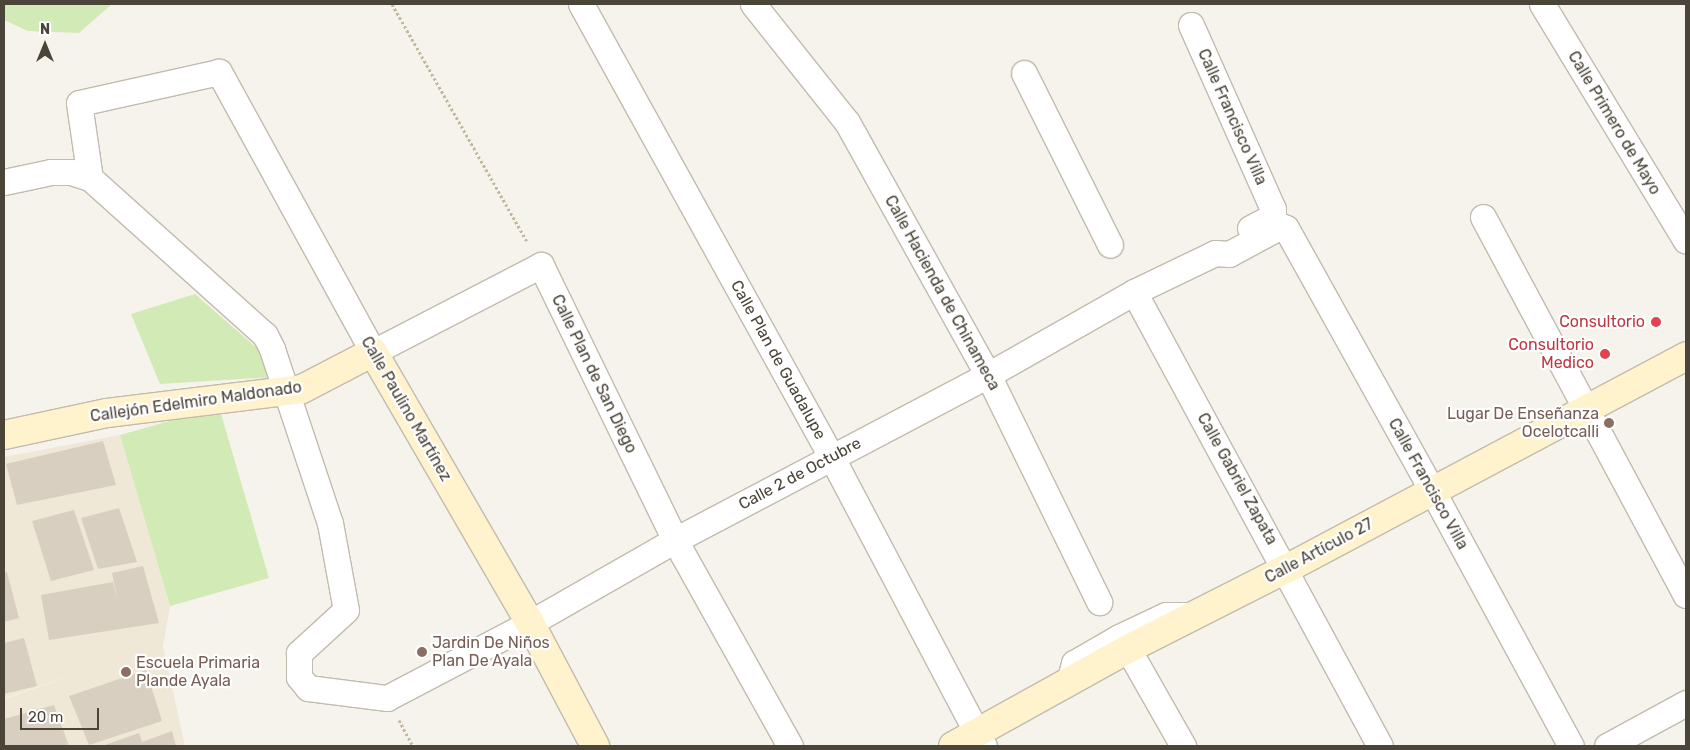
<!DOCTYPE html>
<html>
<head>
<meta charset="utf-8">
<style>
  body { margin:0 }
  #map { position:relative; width:1690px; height:750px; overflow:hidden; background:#f6f3ec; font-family:Rubik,sans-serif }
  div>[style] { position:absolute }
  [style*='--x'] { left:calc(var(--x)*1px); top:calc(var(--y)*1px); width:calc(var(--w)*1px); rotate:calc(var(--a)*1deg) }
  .education>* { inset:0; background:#efe8d6 }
  .green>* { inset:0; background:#d2eab5 }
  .building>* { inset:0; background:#d8cfc1 }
  .path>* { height:3px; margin-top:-1.5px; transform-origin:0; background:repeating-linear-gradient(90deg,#c4b79f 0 2.5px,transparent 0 5px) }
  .roads { filter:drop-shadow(1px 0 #c2bbae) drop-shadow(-1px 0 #c2bbae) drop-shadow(0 1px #c2bbae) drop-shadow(0 -1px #c2bbae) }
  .street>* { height:25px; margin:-12.5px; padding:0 12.5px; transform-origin:12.5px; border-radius:12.5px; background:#fff }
  .secondary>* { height:28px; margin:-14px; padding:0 14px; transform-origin:14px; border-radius:14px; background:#fff3cd }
  .dots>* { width:14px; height:14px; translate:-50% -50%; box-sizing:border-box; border:2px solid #fff; border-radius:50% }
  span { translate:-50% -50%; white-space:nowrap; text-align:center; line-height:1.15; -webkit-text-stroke:4.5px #fff; paint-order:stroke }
  .street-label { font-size:16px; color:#4b4439 }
  .health-label { font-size:16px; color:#be3a42 }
  .right { translate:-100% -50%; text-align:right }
  .education-label { font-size:16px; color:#785e54 }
  .left { translate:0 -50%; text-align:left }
  .frame { position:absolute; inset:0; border:5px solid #4b4439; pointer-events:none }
  .north { position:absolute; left:20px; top:20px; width:50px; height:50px; -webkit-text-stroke:4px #fff; paint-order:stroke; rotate:0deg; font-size:14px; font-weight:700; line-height:20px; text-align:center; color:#4b4439 }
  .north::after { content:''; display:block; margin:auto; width:18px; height:22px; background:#4b4439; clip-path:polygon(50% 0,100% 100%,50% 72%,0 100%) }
  .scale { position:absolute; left:20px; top:708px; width:79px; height:22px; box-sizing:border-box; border:2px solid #4b4439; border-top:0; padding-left:6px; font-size:15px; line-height:18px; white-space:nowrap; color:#4b4439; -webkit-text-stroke:4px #fff; paint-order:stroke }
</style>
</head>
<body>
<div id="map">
  <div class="education">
    <i style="clip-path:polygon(120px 435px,170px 606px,163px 646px,185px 746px,4px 746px,4px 699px,91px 669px,4px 698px,4px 457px)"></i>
  </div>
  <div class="green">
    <i style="clip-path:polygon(4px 4px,112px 4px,79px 33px,28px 31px,4px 20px)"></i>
    <i style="clip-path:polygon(195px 294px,257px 348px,274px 377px,160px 384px,131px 314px)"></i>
    <i style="clip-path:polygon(219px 407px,269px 578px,170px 606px,120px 435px)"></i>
  </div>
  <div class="building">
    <i style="clip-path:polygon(103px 441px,116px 485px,17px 505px,6px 464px)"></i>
    <i style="clip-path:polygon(119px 508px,137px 562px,98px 569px,81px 518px)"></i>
    <i style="clip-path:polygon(74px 510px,94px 570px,51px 581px,32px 521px)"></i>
    <i style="clip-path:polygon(143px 566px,159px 623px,49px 640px,41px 595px,113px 582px,118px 602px,112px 573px)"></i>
    <i style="clip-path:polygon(7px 572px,19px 618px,4px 622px,4px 573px)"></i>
    <i style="clip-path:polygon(24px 638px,37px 686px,4px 694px,4px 643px)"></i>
    <i style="clip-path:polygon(146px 670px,162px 721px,89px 745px,69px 696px)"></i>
    <i style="clip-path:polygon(54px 705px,69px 746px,4px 746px,4px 719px)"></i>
    <i style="clip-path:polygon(172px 731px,176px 746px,102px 746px,139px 733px,142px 742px)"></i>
  </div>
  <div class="path">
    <i style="--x:392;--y:4;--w:275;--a:60.4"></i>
    <i style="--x:399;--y:720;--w:30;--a:62"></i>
  </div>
  <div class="roads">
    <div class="street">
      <i style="--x:581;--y:4;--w:519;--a:61.06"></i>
      <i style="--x:832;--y:458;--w:326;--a:62.2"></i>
      <i style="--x:753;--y:4;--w:151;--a:51.5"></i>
      <i style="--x:847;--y:122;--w:290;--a:60.9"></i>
      <i style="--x:988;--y:375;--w:253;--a:63.9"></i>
      <i style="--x:1542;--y:4;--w:277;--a:58.7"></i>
      <i style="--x:1191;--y:25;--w:201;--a:66"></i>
      <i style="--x:1273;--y:209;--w:7;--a:90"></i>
      <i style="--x:1273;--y:216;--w:26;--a:152"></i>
      <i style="--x:1024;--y:73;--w:192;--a:63.4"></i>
      <i style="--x:4;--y:182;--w:48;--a:-12"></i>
      <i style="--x:51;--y:172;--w:20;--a:0"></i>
      <i style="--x:71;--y:172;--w:20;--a:18"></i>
      <i style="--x:1483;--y:217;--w:429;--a:61.8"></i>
      <i style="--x:1134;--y:292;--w:516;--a:61.55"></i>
      <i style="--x:1128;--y:649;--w:112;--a:60.4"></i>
      <i style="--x:1069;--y:682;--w:20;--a:-75"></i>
      <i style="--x:1074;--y:663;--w:52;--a:-30"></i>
      <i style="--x:1119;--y:637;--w:52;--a:-25.1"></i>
      <i style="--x:1166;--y:615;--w:29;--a:0"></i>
      <i style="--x:790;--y:746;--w:236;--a:-119.2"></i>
      <i style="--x:675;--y:540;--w:306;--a:-116"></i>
      <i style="--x:541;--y:265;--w:189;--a:152.6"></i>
      <i style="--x:373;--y:352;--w:320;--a:-118.8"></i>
      <i style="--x:219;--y:72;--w:143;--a:167.5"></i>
      <i style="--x:79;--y:103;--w:76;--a:81.7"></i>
      <i style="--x:90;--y:178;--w:235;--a:41.9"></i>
      <i style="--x:265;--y:335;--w:16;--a:63"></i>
      <i style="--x:272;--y:349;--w:183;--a:71.6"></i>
      <i style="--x:330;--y:523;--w:88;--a:79.6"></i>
      <i style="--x:346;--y:610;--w:64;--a:137.5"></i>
      <i style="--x:299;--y:653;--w:24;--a:90"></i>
      <i style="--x:299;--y:677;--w:14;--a:51"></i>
      <i style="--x:308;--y:688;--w:80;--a:7.2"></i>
      <i style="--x:387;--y:698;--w:161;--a:-27.7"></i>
      <i style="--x:530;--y:623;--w:167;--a:-29.8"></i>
      <i style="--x:675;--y:540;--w:354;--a:-27.8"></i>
      <i style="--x:988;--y:375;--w:168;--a:-29.6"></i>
      <i style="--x:1134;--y:292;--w:90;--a:-25.7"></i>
      <i style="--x:1215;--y:253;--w:14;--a:4"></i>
      <i style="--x:1229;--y:254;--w:59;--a:-28.3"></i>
      <i style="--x:1281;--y:226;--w:5;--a:22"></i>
      <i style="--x:1286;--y:228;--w:302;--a:60.9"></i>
      <i style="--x:1433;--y:492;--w:289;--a:61.5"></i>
      <i style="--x:1607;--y:746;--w:90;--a:-28.6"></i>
    </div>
    <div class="secondary">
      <i style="--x:4;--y:435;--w:105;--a:-12.1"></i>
      <i style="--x:107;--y:413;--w:196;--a:-7"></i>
      <i style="--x:302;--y:389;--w:80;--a:-27.5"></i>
      <i style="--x:373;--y:352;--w:313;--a:59.9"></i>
      <i style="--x:530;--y:623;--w:139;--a:62.1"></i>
      <i style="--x:953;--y:746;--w:200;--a:-29"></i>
      <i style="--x:1128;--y:649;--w:177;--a:-26.9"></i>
      <i style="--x:1286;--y:569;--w:453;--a:-28"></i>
    </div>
  </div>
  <div class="dots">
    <i style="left:1656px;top:322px;background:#e0444e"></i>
    <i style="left:1605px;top:354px;background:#e0444e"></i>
    <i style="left:1609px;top:423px;background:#8d6e63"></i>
    <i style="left:422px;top:652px;background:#8d6e63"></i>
    <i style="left:126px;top:672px;background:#8d6e63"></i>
  </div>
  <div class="street-label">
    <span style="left:1232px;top:117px;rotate:66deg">Calle Francisco Villa</span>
    <span style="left:1614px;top:123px;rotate:59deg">Calle Primero de Mayo</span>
    <span style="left:942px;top:293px;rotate:61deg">Calle Hacienda de Chinameca</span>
    <span style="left:778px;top:360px;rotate:61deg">Calle Plan de Guadalupe</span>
    <span style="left:594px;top:374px;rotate:64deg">Calle Plan de San Diego</span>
    <span style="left:196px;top:402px;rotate:-8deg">Callejón Edelmiro Maldonado</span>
    <span style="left:406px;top:409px;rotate:60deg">Calle Paulino Martínez</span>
    <span style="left:800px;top:474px;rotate:-28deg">Calle 2 de Octubre</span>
    <span style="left:1237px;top:479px;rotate:61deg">Calle Gabriel Zapata</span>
    <span style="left:1428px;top:484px;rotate:61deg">Calle Francisco Villa</span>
    <span style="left:1319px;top:551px;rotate:-28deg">Calle Artículo 27</span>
  </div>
  <div class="health-label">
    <span class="right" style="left:1645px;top:322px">Consultorio</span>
    <span class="right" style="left:1594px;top:354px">Consultorio<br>Medico</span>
  </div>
  <div class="education-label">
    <span class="right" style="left:1599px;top:423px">Lugar De Enseñanza<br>Ocelotcalli</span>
    <span class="left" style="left:432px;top:652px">Jardin De Niños<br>Plan De Ayala</span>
    <span class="left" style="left:136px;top:672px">Escuela Primaria<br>Plande Ayala</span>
  </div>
  <div class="frame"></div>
  <div class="north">N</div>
  <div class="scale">20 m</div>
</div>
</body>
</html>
